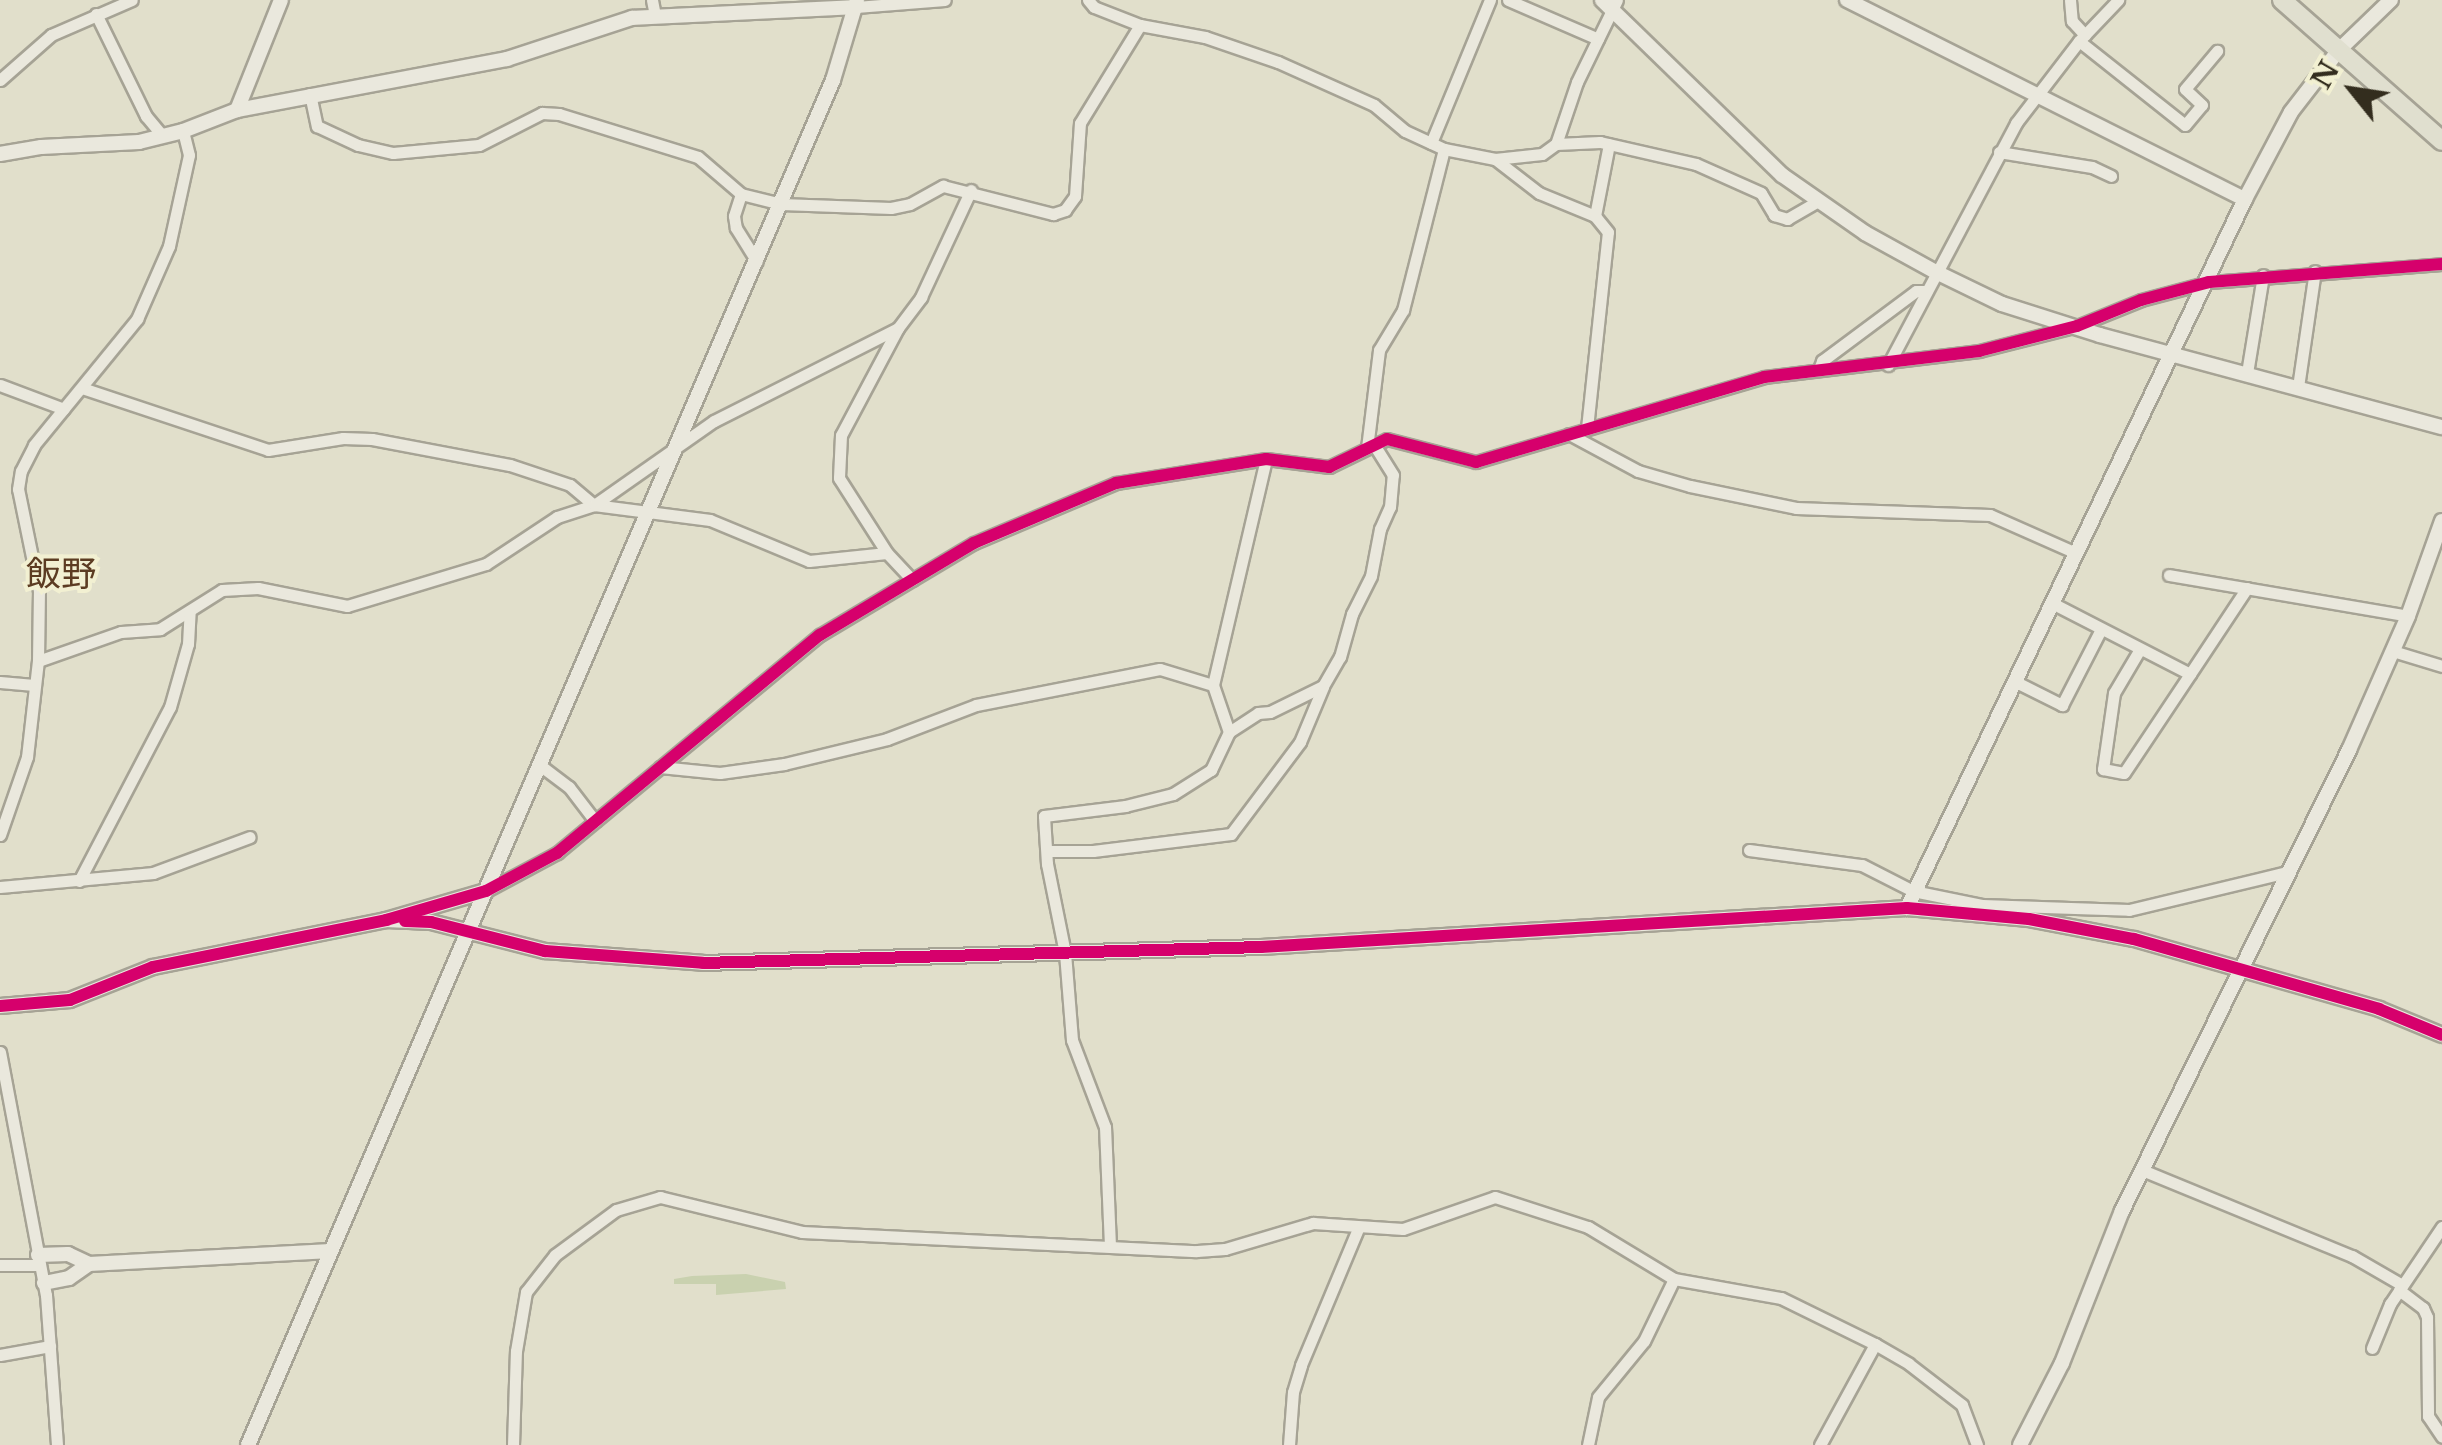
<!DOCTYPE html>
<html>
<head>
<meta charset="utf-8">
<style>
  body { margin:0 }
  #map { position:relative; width:2442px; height:1445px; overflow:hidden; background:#e1dfcb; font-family:"Libre Baskerville","Noto Sans JP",serif }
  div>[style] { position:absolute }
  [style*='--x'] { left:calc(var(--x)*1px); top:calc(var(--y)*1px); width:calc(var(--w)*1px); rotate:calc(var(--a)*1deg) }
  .green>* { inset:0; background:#c9d1af }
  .roads { filter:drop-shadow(2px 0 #a6a395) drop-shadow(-2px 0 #a6a395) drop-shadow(0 2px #a6a395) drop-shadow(0 -2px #a6a395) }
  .minor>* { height:11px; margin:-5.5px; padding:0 5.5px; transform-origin:5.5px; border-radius:5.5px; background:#eae8dd }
  .tertiary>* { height:14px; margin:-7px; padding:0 7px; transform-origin:7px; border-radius:7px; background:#eae8dd }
  .primary>* { height:18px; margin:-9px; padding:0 9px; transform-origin:9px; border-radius:9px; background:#e0dfcf }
  .cycleway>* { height:12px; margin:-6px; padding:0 6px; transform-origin:6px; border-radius:6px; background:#d6006c }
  span { translate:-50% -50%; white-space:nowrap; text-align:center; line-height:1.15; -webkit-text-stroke:8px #f2f0d2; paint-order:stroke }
  .quarter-label { font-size:35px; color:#5c3c22 }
  .north { position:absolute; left:2302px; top:40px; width:100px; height:100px; -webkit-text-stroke:8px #f2f0d2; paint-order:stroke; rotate:300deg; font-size:28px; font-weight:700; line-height:40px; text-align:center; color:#332d1e }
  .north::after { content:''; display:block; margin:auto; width:35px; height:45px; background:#332d1e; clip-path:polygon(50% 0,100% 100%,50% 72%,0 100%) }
</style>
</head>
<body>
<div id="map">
  <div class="green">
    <i style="clip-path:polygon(746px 1274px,785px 1282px,786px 1289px,716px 1295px,716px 1284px,674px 1284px,674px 1279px,692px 1276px)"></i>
  </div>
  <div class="roads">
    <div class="minor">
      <i style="--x:652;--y:0;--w:15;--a:79"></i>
      <i style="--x:1088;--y:0;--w:9;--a:49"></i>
      <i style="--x:1094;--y:7;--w:49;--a:21.4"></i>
      <i style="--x:1140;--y:25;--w:66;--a:10.5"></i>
      <i style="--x:1205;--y:37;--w:77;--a:18.9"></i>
      <i style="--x:1278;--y:62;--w:105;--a:24.1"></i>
      <i style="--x:1374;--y:105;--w:40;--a:40"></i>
      <i style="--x:1405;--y:131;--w:43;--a:24.8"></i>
      <i style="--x:1444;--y:149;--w:52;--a:11.1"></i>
      <i style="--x:1495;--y:159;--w:47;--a:-6.1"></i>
      <i style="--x:1542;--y:154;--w:17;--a:-36"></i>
      <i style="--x:1556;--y:144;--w:65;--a:-71.3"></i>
      <i style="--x:1577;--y:82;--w:91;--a:-64"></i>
      <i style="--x:1508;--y:0;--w:98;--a:23.4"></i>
      <i style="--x:2070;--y:0;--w:21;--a:85"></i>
      <i style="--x:2072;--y:21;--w:19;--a:47"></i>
      <i style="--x:856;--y:7;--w:89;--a:-4.5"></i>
      <i style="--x:96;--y:14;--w:114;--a:63.9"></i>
      <i style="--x:146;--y:116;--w:26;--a:50"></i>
      <i style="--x:2079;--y:41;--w:135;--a:38.4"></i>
      <i style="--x:2185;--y:125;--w:26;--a:-50"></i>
      <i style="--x:2202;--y:105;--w:23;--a:-137"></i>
      <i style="--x:2185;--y:89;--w:50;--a:-49.9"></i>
      <i style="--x:0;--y:80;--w:68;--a:-41.4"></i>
      <i style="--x:51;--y:35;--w:88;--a:-23.4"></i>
      <i style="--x:310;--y:94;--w:33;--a:78"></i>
      <i style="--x:317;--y:126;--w:45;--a:24.9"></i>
      <i style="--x:358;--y:145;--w:36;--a:13"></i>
      <i style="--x:393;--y:153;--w:86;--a:-5.3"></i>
      <i style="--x:479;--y:145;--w:71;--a:-26.9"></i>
      <i style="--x:542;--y:113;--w:17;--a:3"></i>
      <i style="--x:559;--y:114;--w:145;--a:17.2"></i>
      <i style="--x:698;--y:157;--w:57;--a:40.7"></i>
      <i style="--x:741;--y:194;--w:41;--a:14"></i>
      <i style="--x:781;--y:204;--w:110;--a:2.1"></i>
      <i style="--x:891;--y:208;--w:19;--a:-12"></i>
      <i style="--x:910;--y:204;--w:38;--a:-29"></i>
      <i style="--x:943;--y:186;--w:114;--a:14.3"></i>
      <i style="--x:1053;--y:214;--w:13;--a:-18"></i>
      <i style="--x:1065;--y:210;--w:17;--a:-54"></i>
      <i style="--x:1075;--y:196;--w:73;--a:-86.1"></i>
      <i style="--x:1080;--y:123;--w:115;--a:-58.5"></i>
      <i style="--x:1431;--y:143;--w:155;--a:-67.6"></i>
      <i style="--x:1556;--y:144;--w:44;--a:-2.6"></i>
      <i style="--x:1600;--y:142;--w:98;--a:12.9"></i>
      <i style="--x:1696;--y:164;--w:71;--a:24"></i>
      <i style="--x:1761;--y:193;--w:26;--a:59"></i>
      <i style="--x:1774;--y:215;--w:14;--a:17"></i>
      <i style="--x:1787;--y:219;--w:36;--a:-30"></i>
      <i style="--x:1999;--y:152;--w:94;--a:9.2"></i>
      <i style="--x:2092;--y:167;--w:21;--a:25"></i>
      <i style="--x:1495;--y:159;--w:56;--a:37.7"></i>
      <i style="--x:1539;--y:193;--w:61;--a:22.3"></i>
      <i style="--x:741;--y:194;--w:23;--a:108"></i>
      <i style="--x:734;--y:216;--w:12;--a:81"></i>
      <i style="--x:736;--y:228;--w:39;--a:58"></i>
      <i style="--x:898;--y:328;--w:121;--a:118"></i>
      <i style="--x:841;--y:435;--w:43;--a:92.7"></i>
      <i style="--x:839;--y:478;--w:89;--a:57.4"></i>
      <i style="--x:887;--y:553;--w:37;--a:47"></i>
      <i style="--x:1888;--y:365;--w:274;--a:-62.1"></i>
      <i style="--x:2016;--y:123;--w:103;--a:-52.5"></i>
      <i style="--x:2079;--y:41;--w:57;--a:-46.4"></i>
      <i style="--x:1819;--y:369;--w:9;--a:-69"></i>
      <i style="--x:1822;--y:361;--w:117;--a:-36.7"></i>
      <i style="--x:1916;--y:291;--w:10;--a:0"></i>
      <i style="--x:2247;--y:373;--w:99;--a:-80.7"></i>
      <i style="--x:0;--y:385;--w:68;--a:20.6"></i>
      <i style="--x:2298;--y:387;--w:117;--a:-81.7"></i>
      <i style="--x:82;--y:388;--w:196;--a:18.4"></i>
      <i style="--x:268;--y:450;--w:76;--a:-9.1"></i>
      <i style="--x:343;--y:438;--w:29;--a:2"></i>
      <i style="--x:372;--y:439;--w:140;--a:10.7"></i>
      <i style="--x:510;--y:465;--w:63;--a:18.4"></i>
      <i style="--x:570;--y:485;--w:31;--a:40"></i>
      <i style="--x:594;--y:505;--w:117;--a:7.4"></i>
      <i style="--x:710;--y:520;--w:107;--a:22.5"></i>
      <i style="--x:809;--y:561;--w:78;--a:-5.9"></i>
      <i style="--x:1587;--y:428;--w:197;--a:-83.9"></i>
      <i style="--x:1608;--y:232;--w:21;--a:-129"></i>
      <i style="--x:1595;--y:216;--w:73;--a:-79"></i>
      <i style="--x:1569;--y:434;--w:78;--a:28.2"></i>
      <i style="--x:1638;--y:471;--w:54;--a:16.1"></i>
      <i style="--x:1690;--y:486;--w:108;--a:11.7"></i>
      <i style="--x:1796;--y:508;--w:194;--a:2.1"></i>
      <i style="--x:1990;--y:515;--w:94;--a:23.8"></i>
      <i style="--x:1367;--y:448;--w:99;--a:-83"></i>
      <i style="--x:1379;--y:350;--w:47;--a:-59"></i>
      <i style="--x:1403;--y:310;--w:166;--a:-75.7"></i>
      <i style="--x:2169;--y:575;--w:242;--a:9.7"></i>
      <i style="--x:2052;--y:603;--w:155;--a:27.2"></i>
      <i style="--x:2190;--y:674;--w:103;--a:-56.5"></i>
      <i style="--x:2140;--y:649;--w:51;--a:120.6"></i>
      <i style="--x:2114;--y:693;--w:77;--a:98.2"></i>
      <i style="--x:2103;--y:769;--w:21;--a:11"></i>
      <i style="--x:2124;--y:773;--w:119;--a:-56.3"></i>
      <i style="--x:2393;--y:651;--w:51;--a:17"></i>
      <i style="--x:38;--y:661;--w:88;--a:-19.3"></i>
      <i style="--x:121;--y:632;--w:39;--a:-4"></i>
      <i style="--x:160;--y:629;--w:73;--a:-32.2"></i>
      <i style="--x:222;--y:590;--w:36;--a:-3"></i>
      <i style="--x:258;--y:588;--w:91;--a:11.4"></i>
      <i style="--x:347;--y:606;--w:145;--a:-16.8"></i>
      <i style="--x:486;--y:564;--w:85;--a:-33.5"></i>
      <i style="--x:557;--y:517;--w:39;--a:-18"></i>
      <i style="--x:594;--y:505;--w:146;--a:-35"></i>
      <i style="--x:714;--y:421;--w:206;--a:-26.8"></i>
      <i style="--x:898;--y:328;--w:39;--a:-53"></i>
      <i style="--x:921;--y:297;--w:118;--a:-65"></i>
      <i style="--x:2014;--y:681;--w:54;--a:26.6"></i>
      <i style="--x:2062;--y:705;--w:85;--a:-62.8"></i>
      <i style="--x:0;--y:682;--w:34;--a:5"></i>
      <i style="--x:1229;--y:732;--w:50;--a:-108.8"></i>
      <i style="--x:1213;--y:685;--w:232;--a:-76.8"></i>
      <i style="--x:541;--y:766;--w:35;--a:37"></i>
      <i style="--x:569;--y:787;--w:43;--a:52.6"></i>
      <i style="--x:660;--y:767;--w:60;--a:5.7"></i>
      <i style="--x:720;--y:773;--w:65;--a:-8"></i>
      <i style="--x:784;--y:764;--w:106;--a:-13.6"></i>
      <i style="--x:887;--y:739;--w:95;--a:-20.9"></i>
      <i style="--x:976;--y:705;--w:187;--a:-11.1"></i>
      <i style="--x:1160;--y:669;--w:55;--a:16.8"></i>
      <i style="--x:0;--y:835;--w:83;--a:-70.9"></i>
      <i style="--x:27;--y:757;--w:97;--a:-83.5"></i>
      <i style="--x:38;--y:661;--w:70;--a:-89.2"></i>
      <i style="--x:39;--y:591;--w:104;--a:-101.6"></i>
      <i style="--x:18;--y:489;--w:18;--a:-81"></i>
      <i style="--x:21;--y:471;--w:29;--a:-63"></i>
      <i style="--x:34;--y:445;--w:163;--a:-50.7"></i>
      <i style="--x:137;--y:319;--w:80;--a:-66.3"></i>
      <i style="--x:169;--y:246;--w:93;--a:-77.6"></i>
      <i style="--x:189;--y:155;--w:25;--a:-104"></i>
      <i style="--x:1749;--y:850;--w:114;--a:7.6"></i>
      <i style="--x:1862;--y:865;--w:57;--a:27"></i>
      <i style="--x:1913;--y:891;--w:70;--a:11.5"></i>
      <i style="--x:1982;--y:905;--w:147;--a:1.9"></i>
      <i style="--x:2129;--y:910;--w:163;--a:-13.5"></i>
      <i style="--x:1047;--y:851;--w:46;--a:0"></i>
      <i style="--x:1093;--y:851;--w:139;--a:-7"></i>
      <i style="--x:1231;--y:834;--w:115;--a:-53.1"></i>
      <i style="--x:1300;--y:742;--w:60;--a:-67.3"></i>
      <i style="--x:79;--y:881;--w:196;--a:-62.4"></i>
      <i style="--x:170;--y:707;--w:66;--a:-74.1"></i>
      <i style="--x:188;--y:644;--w:33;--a:-87"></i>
      <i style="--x:0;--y:887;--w:154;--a:-5.2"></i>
      <i style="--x:153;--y:873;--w:103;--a:-20.4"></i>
      <i style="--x:486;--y:891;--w:81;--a:-28.2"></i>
      <i style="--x:557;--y:853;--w:342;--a:-39.7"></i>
      <i style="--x:820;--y:635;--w:179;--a:-30.9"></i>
      <i style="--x:974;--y:543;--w:154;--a:-22.9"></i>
      <i style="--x:1116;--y:483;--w:152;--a:-9.1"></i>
      <i style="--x:1266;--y:459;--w:64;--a:7.2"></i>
      <i style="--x:1329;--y:467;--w:64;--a:-25.8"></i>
      <i style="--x:1387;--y:439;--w:92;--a:14.5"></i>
      <i style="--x:1476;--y:462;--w:300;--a:-16.4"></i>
      <i style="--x:1764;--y:377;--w:217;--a:-6.9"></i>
      <i style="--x:1979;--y:351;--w:101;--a:-14.3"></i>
      <i style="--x:2077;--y:326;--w:69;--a:-22.1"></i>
      <i style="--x:2141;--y:300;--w:70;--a:-14.8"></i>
      <i style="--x:2209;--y:282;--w:234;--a:-4.4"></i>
      <i style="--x:0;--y:1052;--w:247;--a:79.3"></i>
      <i style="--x:46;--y:1295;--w:150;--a:85.8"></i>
      <i style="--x:2142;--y:1170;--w:227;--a:22.3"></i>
      <i style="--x:2352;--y:1256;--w:58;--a:30.1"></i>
      <i style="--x:1110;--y:1246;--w:119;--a:-92.4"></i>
      <i style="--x:1105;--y:1127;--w:93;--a:-110.8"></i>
      <i style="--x:1072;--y:1040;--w:87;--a:-94.6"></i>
      <i style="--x:1065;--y:953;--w:91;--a:-101.4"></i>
      <i style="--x:1047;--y:864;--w:48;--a:-93.6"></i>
      <i style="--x:1044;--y:816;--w:82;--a:-7"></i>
      <i style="--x:1125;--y:806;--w:49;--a:-14"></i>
      <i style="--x:1173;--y:794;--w:45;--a:-32.3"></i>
      <i style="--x:1211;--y:770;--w:42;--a:-64.7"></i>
      <i style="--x:1229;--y:732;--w:35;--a:-33"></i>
      <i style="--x:1258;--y:713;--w:12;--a:-5"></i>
      <i style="--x:1270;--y:712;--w:59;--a:-26.1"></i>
      <i style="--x:1323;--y:686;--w:34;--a:-60"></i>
      <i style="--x:1340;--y:657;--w:45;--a:-74.4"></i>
      <i style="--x:1352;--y:614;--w:42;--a:-63.4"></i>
      <i style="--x:1371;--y:576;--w:48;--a:-79.2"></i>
      <i style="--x:1380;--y:529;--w:24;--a:-66"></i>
      <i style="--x:1390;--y:507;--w:32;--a:-85"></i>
      <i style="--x:1393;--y:475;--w:36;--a:-122"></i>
      <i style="--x:0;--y:1265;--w:40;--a:0"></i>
      <i style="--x:2399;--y:1290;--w:30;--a:37"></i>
      <i style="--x:2423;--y:1308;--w:10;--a:66"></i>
      <i style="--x:2427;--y:1317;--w:99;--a:89.4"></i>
      <i style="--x:2428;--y:1416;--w:25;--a:56"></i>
      <i style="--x:2372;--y:1348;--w:48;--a:-67.8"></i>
      <i style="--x:2390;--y:1304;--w:93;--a:-56"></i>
      <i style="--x:0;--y:1355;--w:51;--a:-10.2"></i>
      <i style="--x:513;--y:1445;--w:94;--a:-88.2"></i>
      <i style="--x:516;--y:1351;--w:60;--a:-80.4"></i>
      <i style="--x:526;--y:1292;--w:47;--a:-51.9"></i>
      <i style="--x:555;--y:1255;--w:76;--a:-36.4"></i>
      <i style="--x:616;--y:1210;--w:46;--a:-16.5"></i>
      <i style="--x:660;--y:1197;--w:146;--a:13.8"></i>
      <i style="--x:802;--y:1232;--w:395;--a:2.8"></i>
      <i style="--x:1197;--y:1251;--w:28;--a:-4"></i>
      <i style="--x:1225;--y:1249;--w:92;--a:-16.5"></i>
      <i style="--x:1313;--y:1223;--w:90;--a:3.8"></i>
      <i style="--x:1403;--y:1229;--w:97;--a:-19.2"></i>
      <i style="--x:1495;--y:1197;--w:98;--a:17.9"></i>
      <i style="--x:1588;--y:1227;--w:100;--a:31.2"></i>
      <i style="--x:1674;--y:1279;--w:109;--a:10.1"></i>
      <i style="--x:1781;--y:1298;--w:105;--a:26.1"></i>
      <i style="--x:1875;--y:1344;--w:39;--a:30"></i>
      <i style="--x:1909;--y:1364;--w:67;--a:37.7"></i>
      <i style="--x:1962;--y:1405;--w:43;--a:69.4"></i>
      <i style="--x:1289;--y:1445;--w:53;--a:-85.7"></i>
      <i style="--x:1293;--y:1392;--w:28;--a:-73"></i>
      <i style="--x:1301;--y:1365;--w:147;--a:-67.3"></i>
      <i style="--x:1588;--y:1445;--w:49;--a:-78.2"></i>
      <i style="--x:1598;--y:1397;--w:72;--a:-50.6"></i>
      <i style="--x:1644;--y:1341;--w:69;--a:-64.2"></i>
      <i style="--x:1820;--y:1445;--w:115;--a:-61.4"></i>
    </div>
    <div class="tertiary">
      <i style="--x:1602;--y:0;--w:251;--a:44.2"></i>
      <i style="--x:1782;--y:175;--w:101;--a:34.9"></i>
      <i style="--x:1865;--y:233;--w:81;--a:28.8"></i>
      <i style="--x:1936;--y:272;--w:73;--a:25.9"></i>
      <i style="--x:2002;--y:304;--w:103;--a:17.6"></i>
      <i style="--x:2100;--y:335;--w:354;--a:15.1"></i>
      <i style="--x:1847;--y:0;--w:445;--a:26.6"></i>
      <i style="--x:237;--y:110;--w:118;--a:-68.2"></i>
      <i style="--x:0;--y:154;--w:42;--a:-9.7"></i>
      <i style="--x:41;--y:147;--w:98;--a:-2.9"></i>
      <i style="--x:139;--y:142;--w:45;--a:-14"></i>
      <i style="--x:183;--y:131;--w:58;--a:-21.3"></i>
      <i style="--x:237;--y:110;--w:275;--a:-10.7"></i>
      <i style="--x:507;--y:59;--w:132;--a:-18.2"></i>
      <i style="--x:632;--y:18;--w:224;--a:-2.8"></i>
      <i style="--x:1907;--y:908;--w:785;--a:-64.51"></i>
      <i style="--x:2245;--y:199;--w:98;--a:-62.1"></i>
      <i style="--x:2291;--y:112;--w:78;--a:-52.3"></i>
      <i style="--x:2339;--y:50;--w:72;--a:-43.9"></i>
      <i style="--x:386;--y:920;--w:45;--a:2.5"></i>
      <i style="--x:431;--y:922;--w:118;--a:14.3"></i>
      <i style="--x:545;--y:951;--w:158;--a:4.3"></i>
      <i style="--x:703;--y:963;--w:558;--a:-1.64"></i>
      <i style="--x:1261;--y:947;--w:647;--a:-3.45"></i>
      <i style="--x:1907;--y:908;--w:122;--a:5.2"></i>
      <i style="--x:2029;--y:919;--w:107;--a:10.8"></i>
      <i style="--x:2134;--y:939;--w:255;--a:15.9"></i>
      <i style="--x:2379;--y:1009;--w:68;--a:22.4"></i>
      <i style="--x:0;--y:1006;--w:70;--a:-4.9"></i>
      <i style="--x:70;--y:1000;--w:89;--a:-21.7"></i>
      <i style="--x:153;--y:967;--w:238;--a:-11.4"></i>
      <i style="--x:386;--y:920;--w:104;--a:-16.2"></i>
      <i style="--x:38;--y:1255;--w:30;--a:-2"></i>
      <i style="--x:68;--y:1254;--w:23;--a:25"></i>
      <i style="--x:89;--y:1264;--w:242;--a:-3.1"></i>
      <i style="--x:44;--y:1283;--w:25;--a:-11"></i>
      <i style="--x:69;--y:1278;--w:24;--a:-35"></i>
      <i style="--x:248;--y:1445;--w:1485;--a:-66.8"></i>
      <i style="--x:833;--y:80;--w:84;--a:-73.3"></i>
      <i style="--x:2020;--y:1445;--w:92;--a:-62.9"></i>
      <i style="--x:2062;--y:1363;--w:163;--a:-68.5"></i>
      <i style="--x:2122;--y:1211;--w:514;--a:-63.78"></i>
      <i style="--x:2349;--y:750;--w:146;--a:-66.2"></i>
      <i style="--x:2408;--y:616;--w:101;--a:-70.3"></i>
    </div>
    <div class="primary">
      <i style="--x:2282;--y:0;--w:213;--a:41.4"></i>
    </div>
  </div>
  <div class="cycleway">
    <i style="--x:405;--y:921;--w:26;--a:2"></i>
    <i style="--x:431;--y:922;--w:118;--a:14.3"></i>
    <i style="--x:545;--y:951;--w:158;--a:4.3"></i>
    <i style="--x:703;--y:963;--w:558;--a:-1.64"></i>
    <i style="--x:1261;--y:947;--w:647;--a:-3.45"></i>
    <i style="--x:1907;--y:908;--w:122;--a:5.2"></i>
    <i style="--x:2029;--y:919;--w:107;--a:10.8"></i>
    <i style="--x:2134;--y:939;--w:255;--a:15.9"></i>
    <i style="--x:2379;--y:1009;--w:68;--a:22.4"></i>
    <i style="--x:0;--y:1006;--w:70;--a:-4.9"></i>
    <i style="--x:70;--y:1000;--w:89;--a:-21.7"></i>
    <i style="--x:153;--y:967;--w:238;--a:-11.4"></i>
    <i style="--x:386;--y:920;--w:104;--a:-16.2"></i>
    <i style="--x:486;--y:891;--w:81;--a:-28.2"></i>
    <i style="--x:557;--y:853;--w:342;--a:-39.7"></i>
    <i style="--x:820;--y:635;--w:179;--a:-30.9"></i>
    <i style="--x:974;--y:543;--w:154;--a:-22.9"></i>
    <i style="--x:1116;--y:483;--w:152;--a:-9.1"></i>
    <i style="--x:1266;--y:459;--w:64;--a:7.2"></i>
    <i style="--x:1329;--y:467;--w:64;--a:-25.8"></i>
    <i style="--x:1387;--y:439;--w:92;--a:14.5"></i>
    <i style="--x:1476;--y:462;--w:300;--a:-16.4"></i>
    <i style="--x:1764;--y:377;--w:217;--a:-6.9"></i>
    <i style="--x:1979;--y:351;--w:101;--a:-14.3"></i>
    <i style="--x:2077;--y:326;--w:69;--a:-22.1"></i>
    <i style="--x:2141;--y:300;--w:70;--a:-14.8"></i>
    <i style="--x:2209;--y:282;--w:234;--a:-4.4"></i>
  </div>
  <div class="quarter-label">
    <span style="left:61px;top:574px">飯野</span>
  </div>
  <div class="north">N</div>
</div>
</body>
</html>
